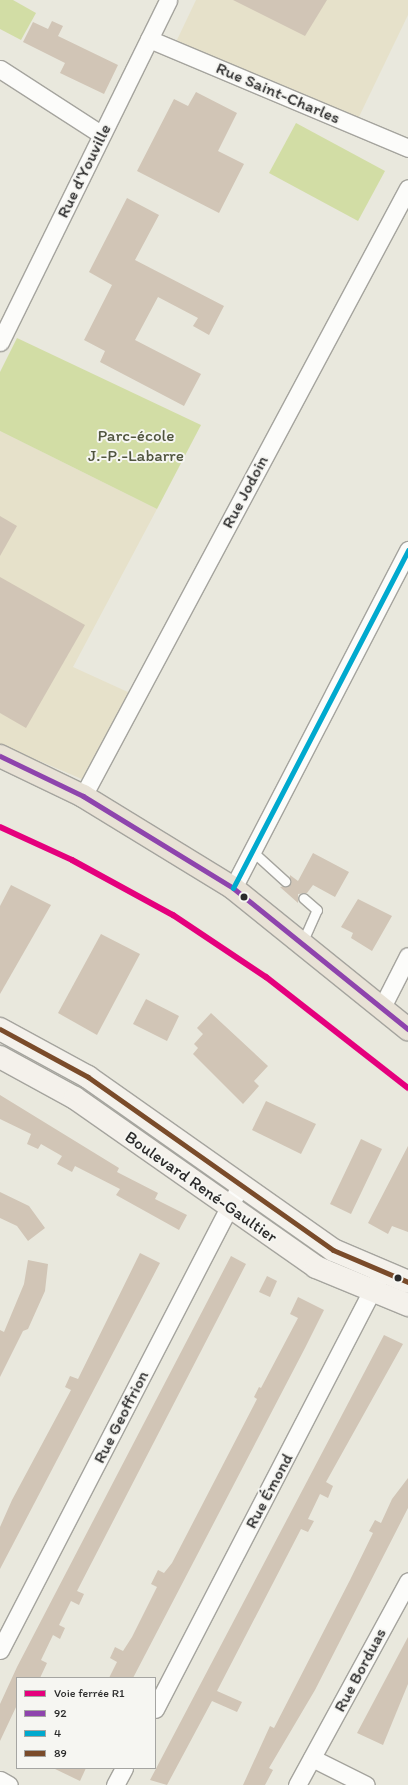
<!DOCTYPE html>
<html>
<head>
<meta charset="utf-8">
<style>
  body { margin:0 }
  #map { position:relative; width:408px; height:1785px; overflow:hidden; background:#e9e8dd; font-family:Itim,sans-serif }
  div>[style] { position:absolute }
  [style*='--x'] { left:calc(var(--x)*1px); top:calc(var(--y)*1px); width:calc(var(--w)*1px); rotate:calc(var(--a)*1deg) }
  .built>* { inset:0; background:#e6e1ca }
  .green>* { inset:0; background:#d2dda5 }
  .building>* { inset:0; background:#d1c5b6 }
  .roads { filter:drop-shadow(1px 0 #a5a49e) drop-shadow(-1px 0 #a5a49e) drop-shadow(0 1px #a5a49e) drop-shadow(0 -1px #a5a49e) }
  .lane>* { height:9px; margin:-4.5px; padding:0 4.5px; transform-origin:4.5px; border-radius:4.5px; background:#fcfcfa }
  .street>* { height:17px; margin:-8.5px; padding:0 8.5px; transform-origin:8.5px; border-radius:8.5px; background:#fcfcfa }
  .secondary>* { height:22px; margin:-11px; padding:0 11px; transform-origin:11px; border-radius:11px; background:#f4f1eb }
  .primary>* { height:22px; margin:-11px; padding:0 11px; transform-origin:11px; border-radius:11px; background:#e8e2d6 }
  .bus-1>* { height:5px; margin:-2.5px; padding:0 2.5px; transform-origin:2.5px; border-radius:2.5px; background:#8e44ad }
  .bus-2>* { height:5px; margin:-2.5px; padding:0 2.5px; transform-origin:2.5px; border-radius:2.5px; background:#00a9ce }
  .bus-3>* { height:5px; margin:-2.5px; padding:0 2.5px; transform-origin:2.5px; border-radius:2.5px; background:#7a4b2a }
  .rail-1>* { height:6px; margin:-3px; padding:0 3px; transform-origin:3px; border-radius:3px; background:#e5007d }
  .dots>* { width:11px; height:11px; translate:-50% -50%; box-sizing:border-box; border:2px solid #f6f6f2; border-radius:50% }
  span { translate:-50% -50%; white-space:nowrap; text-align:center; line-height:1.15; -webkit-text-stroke:4px #f6f6f2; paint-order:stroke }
  .street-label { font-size:17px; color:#2b2b2b }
  .park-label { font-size:17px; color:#50553e }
  .legend { position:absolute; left:16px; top:1677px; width:140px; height:92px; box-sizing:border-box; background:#f6f6f2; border:1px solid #a5a5a2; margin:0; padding:5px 7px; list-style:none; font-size:12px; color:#2b2b2b }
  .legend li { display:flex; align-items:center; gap:8px; height:20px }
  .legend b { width:20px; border:1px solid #a5a5a2 }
</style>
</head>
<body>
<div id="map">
  <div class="built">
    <i style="clip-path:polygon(196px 0,408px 0,408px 15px,356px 123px,176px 42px)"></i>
    <i style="clip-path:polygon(0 431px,157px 509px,73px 667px,130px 693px,84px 780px,0 744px)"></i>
  </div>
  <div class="green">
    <i style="clip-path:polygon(0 0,13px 0,36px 13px,21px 40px,0 29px)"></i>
    <i style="clip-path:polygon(296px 123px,385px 171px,358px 221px,269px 173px)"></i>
    <i style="clip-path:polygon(17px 338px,201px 425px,157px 509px,0 431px,0 372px)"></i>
  </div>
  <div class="building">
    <i style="clip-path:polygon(233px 0,327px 0,305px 36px)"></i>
    <i style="clip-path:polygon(52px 21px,63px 26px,58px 36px,118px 65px,104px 94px,60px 73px,65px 63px,23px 42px,33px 22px,48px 29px)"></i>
    <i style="clip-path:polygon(196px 92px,237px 113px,218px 151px,244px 164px,219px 213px,137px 171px,174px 99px,188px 106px)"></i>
    <i style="clip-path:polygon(127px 198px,159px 215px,135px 260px,224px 306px,209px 335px,193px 326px,198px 318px,158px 297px,135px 340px,201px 374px,184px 406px,100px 362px,105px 351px,84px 340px,112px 285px,89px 272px)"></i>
    <i style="clip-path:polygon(0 516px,17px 526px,0 556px)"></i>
    <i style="clip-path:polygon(0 577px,85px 625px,26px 728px,0 713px)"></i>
    <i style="clip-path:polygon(313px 853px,349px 872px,335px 897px,313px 885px,307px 893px,298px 894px,298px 903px,280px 887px,290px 885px,290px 875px,298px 881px)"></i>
    <i style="clip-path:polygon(11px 885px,51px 905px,0 994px,0 906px)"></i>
    <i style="clip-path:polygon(358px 899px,392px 916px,372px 951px,351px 938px,353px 933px,341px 927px)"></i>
    <i style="clip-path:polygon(101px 934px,140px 954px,97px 1035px,58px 1013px)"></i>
    <i style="clip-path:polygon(146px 999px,179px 1016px,167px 1041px,133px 1024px)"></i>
    <i style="clip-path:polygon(211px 1013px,268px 1066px,254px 1081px,259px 1086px,243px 1104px,193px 1054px,198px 1048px,194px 1044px,203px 1034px,197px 1028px)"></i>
    <i style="clip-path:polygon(0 1095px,119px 1168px,117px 1172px,158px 1193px,155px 1199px,187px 1215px,179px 1230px,116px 1195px,120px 1189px,75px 1166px,72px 1172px,57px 1164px,62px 1156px,41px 1144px,38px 1149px,27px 1144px,31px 1134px,0 1119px)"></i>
    <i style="clip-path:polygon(266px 1101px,316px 1124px,301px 1154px,252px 1130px)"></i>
    <i style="clip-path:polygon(361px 1139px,382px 1149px,351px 1214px,330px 1204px)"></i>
    <i style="clip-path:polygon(408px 1146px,408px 1232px,392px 1226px,388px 1234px,368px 1223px)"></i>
    <i style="clip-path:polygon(0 1192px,29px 1206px,45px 1228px,28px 1241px,17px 1226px,0 1218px)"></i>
    <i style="clip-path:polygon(140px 1253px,160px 1263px,0 1569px,0 1527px,12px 1500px,71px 1390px,65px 1387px,70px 1376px,78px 1379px)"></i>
    <i style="clip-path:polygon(231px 1256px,246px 1264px,77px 1591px,84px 1594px,79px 1605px,71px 1601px,59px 1625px,65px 1628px,60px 1639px,53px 1635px,41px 1660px,47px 1663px,40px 1678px,17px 1678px,17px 1705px,0 1741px,0 1704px,17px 1667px)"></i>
    <i style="clip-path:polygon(28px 1260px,48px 1264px,45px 1291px,28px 1329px,23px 1331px,0 1377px,0 1330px,4px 1332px,24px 1284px)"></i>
    <i style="clip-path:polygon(267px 1276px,277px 1281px,270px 1297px,259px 1292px)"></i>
    <i style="clip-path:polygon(298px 1297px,324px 1310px,305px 1348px,133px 1678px,109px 1678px,117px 1662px,110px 1658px,115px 1647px,123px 1651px,132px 1637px,157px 1587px,151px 1584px,158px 1570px,164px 1573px,172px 1563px,257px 1399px,254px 1397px,259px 1387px,261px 1388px,298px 1318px,290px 1314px)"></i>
    <i style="clip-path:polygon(384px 1335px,403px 1344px,326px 1482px,333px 1486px,328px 1498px,320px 1494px,308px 1519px,314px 1521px,308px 1532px,301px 1529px,217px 1691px,242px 1702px,237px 1712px,212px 1701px,167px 1785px,150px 1780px)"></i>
    <i style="clip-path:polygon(408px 1478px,408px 1508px,315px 1690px,269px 1768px,273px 1770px,265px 1785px,243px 1785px,270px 1726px,274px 1728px,350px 1580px,373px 1533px,369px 1531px,375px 1520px,381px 1523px,392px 1499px)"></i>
    <i style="clip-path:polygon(408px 1637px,408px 1684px,383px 1745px,357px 1733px)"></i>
    <i style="clip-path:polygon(53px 1768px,86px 1768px,80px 1781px)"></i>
  </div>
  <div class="roads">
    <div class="lane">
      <i style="--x:252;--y:851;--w:45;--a:42.3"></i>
      <i style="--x:302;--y:943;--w:36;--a:-66"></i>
      <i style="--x:317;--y:910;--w:18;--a:-139"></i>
    </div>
    <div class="street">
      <i style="--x:149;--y:39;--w:281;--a:22.8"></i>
      <i style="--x:0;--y:69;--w:121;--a:32.9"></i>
      <i style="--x:0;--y:342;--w:381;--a:-63.8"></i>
      <i style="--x:83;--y:796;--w:689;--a:-61.87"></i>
      <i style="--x:233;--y:888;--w:381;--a:-62.6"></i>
      <i style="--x:382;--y:1007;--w:57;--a:-63"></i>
      <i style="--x:0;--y:1650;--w:525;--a:-62.65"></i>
      <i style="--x:155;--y:1709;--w:483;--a:-62.6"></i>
      <i style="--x:312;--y:1758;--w:60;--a:26.6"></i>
      <i style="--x:0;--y:1780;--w:10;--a:29"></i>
      <i style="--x:115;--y:1785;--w:19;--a:-62"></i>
      <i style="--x:297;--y:1785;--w:232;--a:-61.4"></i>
    </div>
    <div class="secondary">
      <i style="--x:0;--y:1029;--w:100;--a:28.6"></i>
      <i style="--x:88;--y:1077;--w:300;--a:35.2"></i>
      <i style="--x:333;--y:1250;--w:82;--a:23.1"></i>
      <i style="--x:0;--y:1057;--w:85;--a:28.7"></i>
      <i style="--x:75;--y:1098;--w:294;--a:35"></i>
      <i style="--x:316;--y:1267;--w:100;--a:22.4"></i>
    </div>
    <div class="primary">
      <i style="--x:0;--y:756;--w:92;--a:25.7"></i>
      <i style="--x:83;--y:796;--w:176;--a:31.5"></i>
      <i style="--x:233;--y:888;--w:225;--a:38.9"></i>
    </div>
  </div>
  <div class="bus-1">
    <i style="--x:0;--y:756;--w:92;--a:25.7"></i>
    <i style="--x:83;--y:796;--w:176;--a:31.5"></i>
    <i style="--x:233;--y:888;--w:225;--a:38.9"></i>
  </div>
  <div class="bus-2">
    <i style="--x:233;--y:888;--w:381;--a:-62.6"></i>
  </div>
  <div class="bus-3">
    <i style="--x:0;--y:1029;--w:100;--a:28.6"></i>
    <i style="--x:88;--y:1077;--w:300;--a:35.2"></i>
    <i style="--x:333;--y:1250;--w:82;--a:23.1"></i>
  </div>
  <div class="rail-1">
    <i style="--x:0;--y:827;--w:79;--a:24.6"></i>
    <i style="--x:72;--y:860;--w:115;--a:28.6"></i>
    <i style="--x:173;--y:915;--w:112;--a:33.7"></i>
    <i style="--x:266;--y:977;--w:180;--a:38"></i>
  </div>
  <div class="dots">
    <i style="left:244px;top:897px;background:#2b2b2b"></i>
    <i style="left:398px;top:1278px;background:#2b2b2b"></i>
  </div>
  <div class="street-label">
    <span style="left:278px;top:93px;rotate:23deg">Rue Saint-Charles</span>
    <span style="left:84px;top:171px;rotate:-64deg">Rue d'Youville</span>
    <span style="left:245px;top:492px;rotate:-62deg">Rue Jodoin</span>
    <span style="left:201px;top:1187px;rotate:35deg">Boulevard René-Gaultier</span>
    <span style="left:121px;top:1417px;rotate:-63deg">Rue Geoffrion</span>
    <span style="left:269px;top:1491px;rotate:-62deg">Rue Émond</span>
    <span style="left:360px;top:1670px;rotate:-62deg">Rue Borduas</span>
  </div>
  <div class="park-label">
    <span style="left:136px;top:446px">Parc-école<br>J.-P.-Labarre</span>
  </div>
  <ul class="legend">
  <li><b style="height:5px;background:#e5007d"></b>Voie ferrée R1</li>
  <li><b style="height:5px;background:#8e44ad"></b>92</li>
  <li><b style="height:5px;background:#00a9ce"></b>4</li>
  <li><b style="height:5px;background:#7a4b2a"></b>89</li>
  </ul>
</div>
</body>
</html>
